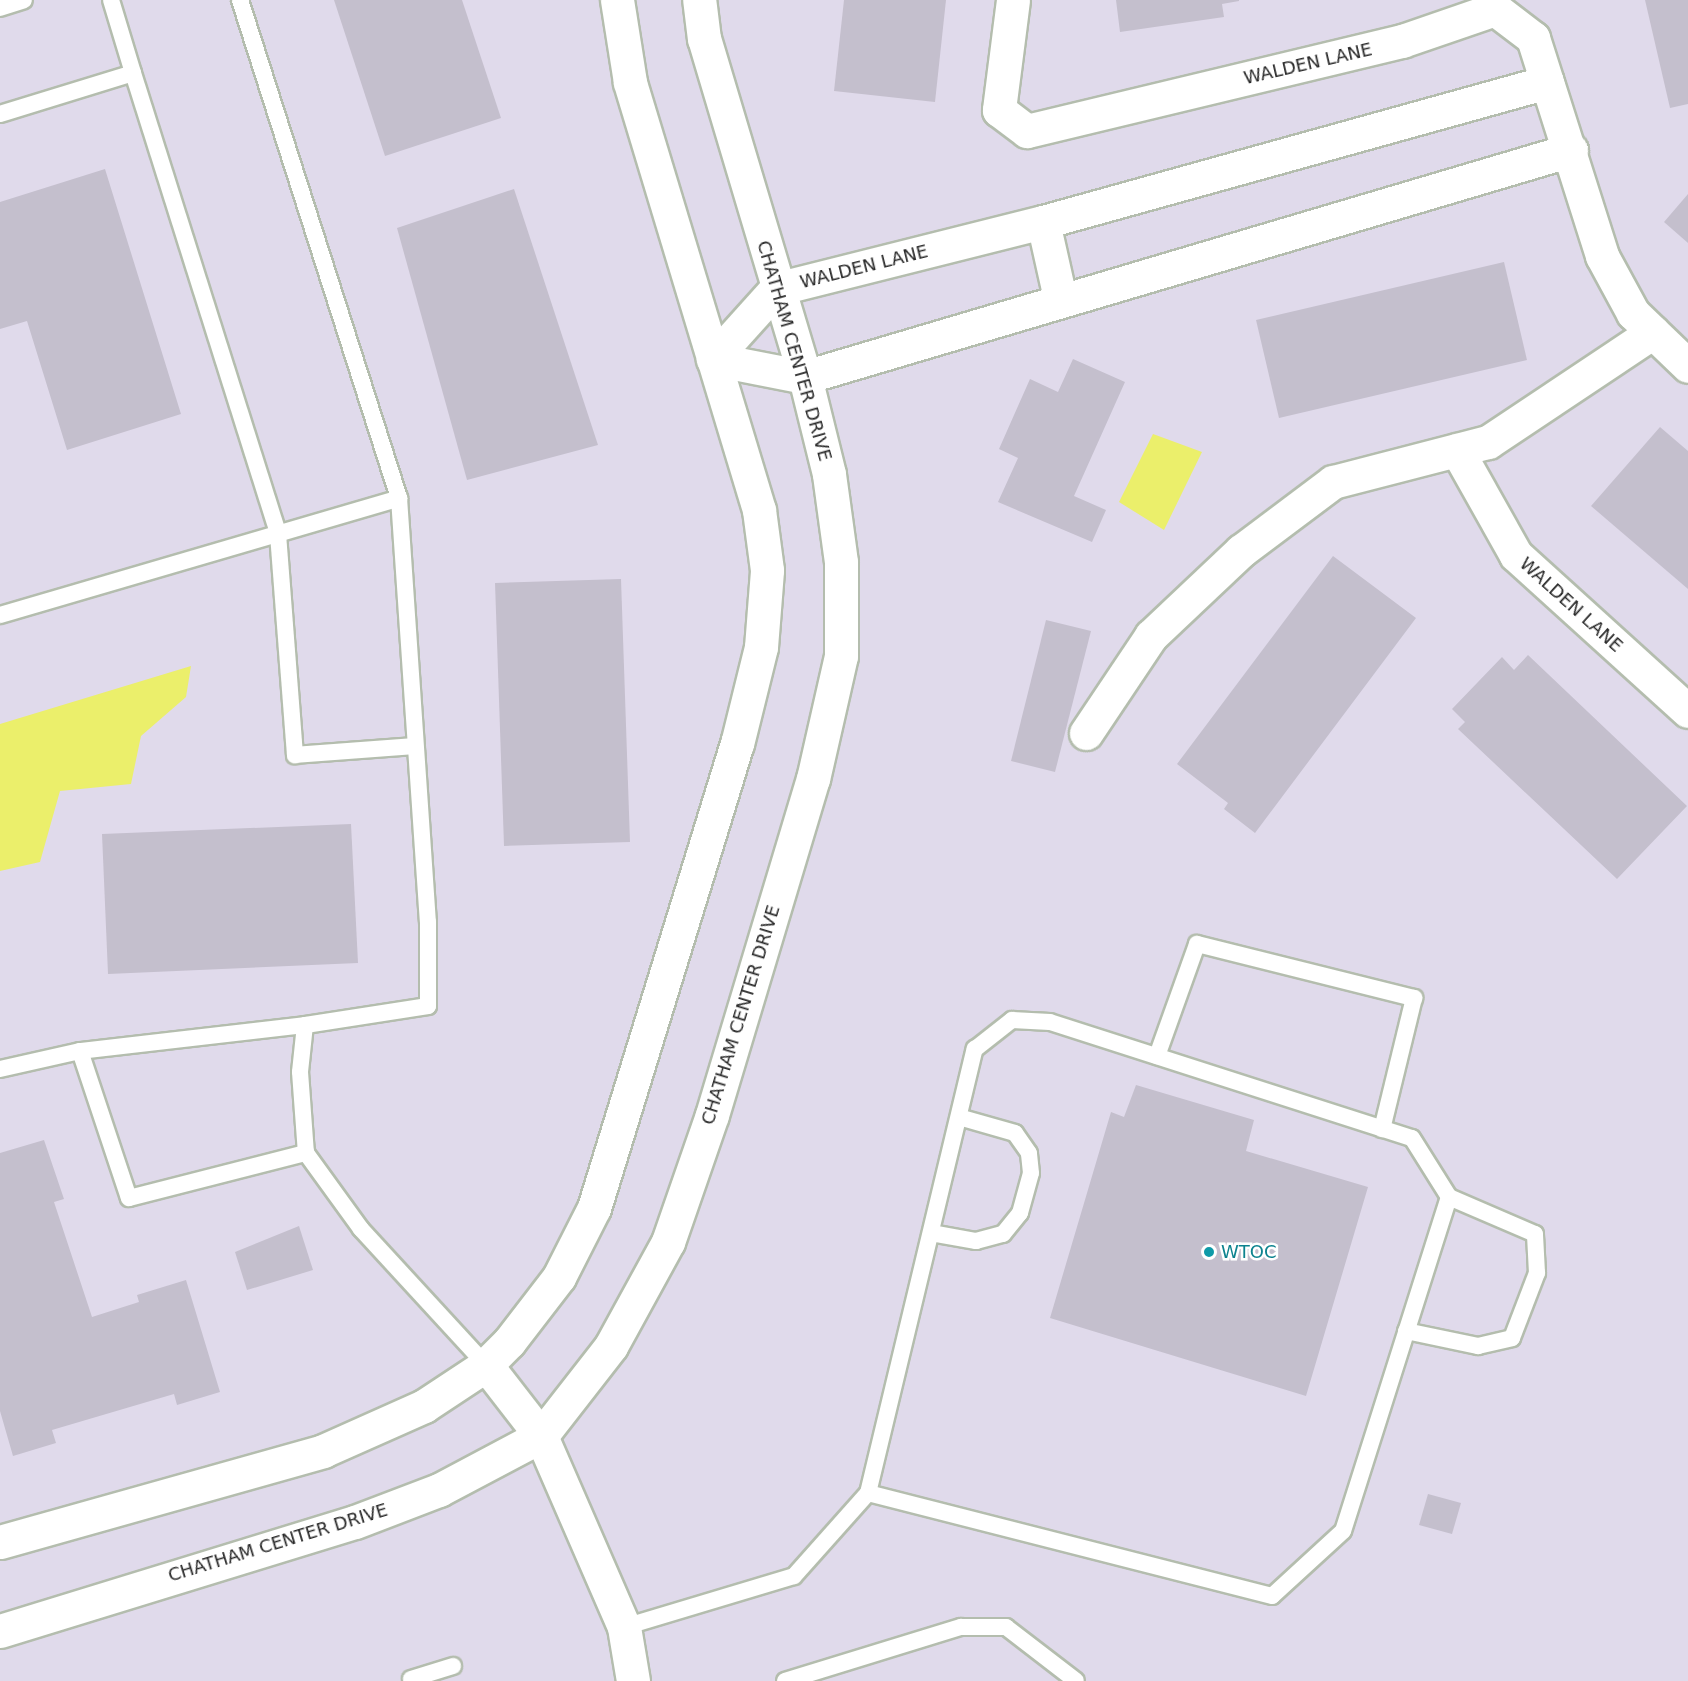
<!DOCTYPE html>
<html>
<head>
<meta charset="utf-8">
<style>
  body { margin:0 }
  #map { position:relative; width:1688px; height:1681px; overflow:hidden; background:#e0daeb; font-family:"DejaVu Sans",sans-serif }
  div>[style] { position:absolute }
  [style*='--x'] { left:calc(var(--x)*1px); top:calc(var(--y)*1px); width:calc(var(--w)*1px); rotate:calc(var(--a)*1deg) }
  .water>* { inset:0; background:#ebef6b }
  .building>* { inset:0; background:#c4bfcd }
  .roads { filter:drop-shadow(2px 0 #b4bdae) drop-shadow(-2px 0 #b4bdae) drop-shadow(0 2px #b4bdae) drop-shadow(0 -2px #b4bdae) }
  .lane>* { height:16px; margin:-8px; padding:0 8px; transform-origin:8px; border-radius:8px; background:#fff }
  .street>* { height:33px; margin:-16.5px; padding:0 16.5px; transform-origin:16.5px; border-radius:16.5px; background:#fff }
  .dots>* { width:16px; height:16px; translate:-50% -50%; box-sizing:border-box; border:3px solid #fff; border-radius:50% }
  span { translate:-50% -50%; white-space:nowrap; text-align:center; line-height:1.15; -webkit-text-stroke:5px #fff; paint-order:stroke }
  .street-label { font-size:18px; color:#292929 }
  .culture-label { font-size:18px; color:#0d838f }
  .left { translate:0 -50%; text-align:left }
</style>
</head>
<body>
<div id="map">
  <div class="water">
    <i style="clip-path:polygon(1153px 434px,1202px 452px,1164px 530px,1119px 502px)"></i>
    <i style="clip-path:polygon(191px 666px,186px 697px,141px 736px,131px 784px,60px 791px,40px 862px,0 871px,0 724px)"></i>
  </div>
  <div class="building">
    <i style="clip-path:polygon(334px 0,462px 0,501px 118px,385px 156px)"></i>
    <i style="clip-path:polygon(844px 0,946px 0,935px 102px,834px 91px)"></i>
    <i style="clip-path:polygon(1116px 0,1239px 0,1239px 1px,1222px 4px,1224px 17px,1120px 32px)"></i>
    <i style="clip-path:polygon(1645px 0,1688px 0,1688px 104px,1670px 108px)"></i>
    <i style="clip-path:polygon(105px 169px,181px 414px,67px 450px,27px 321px,0 329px,0 202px)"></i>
    <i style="clip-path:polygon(514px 189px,598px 445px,467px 480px,397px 228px)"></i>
    <i style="clip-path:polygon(1688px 194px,1688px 243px,1664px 222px)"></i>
    <i style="clip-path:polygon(1504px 262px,1527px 360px,1279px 418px,1256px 320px)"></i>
    <i style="clip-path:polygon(1073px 359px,1125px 382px,1074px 496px,1106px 510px,1092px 542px,998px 502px,1018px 458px,999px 449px,1030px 379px,1058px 392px)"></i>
    <i style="clip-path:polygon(1660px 427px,1688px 451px,1688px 589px,1591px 506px)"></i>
    <i style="clip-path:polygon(1333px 556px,1416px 618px,1255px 833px,1224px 809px,1228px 803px,1177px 764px)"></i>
    <i style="clip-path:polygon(621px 579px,630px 842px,504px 846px,495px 583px)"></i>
    <i style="clip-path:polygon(1046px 620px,1091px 631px,1055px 772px,1011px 761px)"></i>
    <i style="clip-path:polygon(1528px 655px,1687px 806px,1617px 879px,1458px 729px,1465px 722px,1452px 709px,1502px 657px,1514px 670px)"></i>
    <i style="clip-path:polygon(351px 824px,358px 963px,108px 974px,102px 834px)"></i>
    <i style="clip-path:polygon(1136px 1085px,1254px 1120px,1246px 1151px,1368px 1187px,1306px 1396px,1050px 1318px,1111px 1112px,1124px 1117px)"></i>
    <i style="clip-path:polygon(44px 1140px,64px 1199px,54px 1202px,92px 1317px,139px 1302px,137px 1295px,186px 1280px,220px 1392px,177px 1405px,174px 1394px,52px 1430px,56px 1443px,13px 1456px,0 1411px,0 1153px)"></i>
    <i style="clip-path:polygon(299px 1226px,313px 1270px,247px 1290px,235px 1252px)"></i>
    <i style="clip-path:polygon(1428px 1494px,1461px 1503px,1452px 1534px,1419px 1525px)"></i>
  </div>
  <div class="roads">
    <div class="lane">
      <i style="--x:111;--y:0;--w:76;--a:73.2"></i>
      <i style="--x:0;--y:8;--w:25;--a:-18"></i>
      <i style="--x:0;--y:114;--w:139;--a:-17.1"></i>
      <i style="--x:133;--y:73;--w:483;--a:72.5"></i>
      <i style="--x:278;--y:534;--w:222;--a:85.6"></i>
      <i style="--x:295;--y:755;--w:119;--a:-4.3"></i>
      <i style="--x:399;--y:498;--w:425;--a:86.1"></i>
      <i style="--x:428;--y:922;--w:84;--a:90"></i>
      <i style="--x:428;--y:1006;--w:124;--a:171.2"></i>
      <i style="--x:305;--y:1025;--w:47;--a:96.1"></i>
      <i style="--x:300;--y:1072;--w:81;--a:85.8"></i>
      <i style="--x:306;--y:1153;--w:94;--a:54.1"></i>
      <i style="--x:361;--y:1229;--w:185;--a:47.4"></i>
      <i style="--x:0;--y:615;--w:416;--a:-16.3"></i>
      <i style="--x:399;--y:498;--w:523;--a:-107.71"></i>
      <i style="--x:1012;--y:1020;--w:38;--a:3"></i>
      <i style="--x:1050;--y:1022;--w:380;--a:17.8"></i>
      <i style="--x:1412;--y:1138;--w:70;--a:57.9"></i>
      <i style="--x:1449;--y:1197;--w:350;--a:107.6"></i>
      <i style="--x:1343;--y:1531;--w:96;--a:137.5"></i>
      <i style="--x:1272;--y:1596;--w:417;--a:-165.7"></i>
      <i style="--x:868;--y:1493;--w:457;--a:-76.5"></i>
      <i style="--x:975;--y:1049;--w:47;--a:-38.1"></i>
      <i style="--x:305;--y:1025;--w:226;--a:173.4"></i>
      <i style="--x:80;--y:1051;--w:155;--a:71.6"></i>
      <i style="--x:129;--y:1198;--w:183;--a:-14.3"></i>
      <i style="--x:1157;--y:1056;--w:119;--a:-70.3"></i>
      <i style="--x:1197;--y:944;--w:224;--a:14"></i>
      <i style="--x:1414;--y:998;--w:135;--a:103.7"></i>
      <i style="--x:0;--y:1069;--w:82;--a:-12.7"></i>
      <i style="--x:931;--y:1233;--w:46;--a:10.1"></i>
      <i style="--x:976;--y:1241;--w:28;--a:-15"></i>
      <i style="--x:1003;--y:1234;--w:27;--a:-51"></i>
      <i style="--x:1020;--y:1213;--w:41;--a:-74.6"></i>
      <i style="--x:1031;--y:1173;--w:20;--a:-96"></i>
      <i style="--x:1029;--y:1153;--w:24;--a:-125"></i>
      <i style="--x:1015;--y:1133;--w:58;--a:-164.1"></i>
      <i style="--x:1406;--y:1331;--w:74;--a:11.8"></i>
      <i style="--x:1478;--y:1346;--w:35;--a:-13"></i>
      <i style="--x:1512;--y:1338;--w:70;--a:-69"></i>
      <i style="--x:1537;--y:1273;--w:39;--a:-93"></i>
      <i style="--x:1535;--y:1234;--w:94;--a:-156.7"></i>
      <i style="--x:624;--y:1627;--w:177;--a:-16.7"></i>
      <i style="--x:794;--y:1576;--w:111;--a:-48.3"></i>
      <i style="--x:411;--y:1679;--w:44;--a:-17.2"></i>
      <i style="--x:785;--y:1681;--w:184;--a:-17.1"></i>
      <i style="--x:961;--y:1627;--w:45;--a:0"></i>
      <i style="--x:1006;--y:1627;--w:88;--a:37.6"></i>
    </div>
    <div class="street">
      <i style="--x:1013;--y:0;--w:111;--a:97.3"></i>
      <i style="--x:999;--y:110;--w:35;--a:37"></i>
      <i style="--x:1027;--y:131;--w:386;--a:-13.5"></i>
      <i style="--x:1402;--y:41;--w:98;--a:-19"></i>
      <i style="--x:1495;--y:9;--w:48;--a:37.3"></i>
      <i style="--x:1533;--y:38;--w:229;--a:72.4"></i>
      <i style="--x:1602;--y:256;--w:65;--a:61.5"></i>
      <i style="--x:1633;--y:313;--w:76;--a:43.9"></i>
      <i style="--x:1043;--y:222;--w:523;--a:-15.52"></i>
      <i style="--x:713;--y:359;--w:94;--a:11.1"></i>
      <i style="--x:805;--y:377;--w:799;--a:-16.51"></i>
      <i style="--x:713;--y:359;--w:94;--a:-48"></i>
      <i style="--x:776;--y:289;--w:275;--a:-14.1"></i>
      <i style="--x:1043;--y:222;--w:78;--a:77.4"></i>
      <i style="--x:1457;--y:450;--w:120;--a:60.7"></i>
      <i style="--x:1516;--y:555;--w:232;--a:42.2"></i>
      <i style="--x:1086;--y:733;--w:117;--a:-56.2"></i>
      <i style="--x:1151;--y:636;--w:124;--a:-43.4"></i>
      <i style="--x:1241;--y:551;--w:115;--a:-36.9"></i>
      <i style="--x:1333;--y:482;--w:160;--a:-14.5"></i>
      <i style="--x:1488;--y:442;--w:198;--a:-33.7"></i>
      <i style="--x:486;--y:1365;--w:90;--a:52.2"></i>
      <i style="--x:541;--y:1436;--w:208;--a:66.5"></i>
      <i style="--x:624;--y:1627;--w:55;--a:80.5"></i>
      <i style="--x:0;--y:1542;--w:336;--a:-15.7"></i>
      <i style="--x:323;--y:1451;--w:111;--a:-24"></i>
      <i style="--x:424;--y:1406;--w:74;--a:-33.5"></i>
      <i style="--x:486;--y:1365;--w:33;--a:-45"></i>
      <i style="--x:509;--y:1342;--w:82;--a:-52.4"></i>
      <i style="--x:559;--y:1277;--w:77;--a:-63.1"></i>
      <i style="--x:594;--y:1208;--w:486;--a:-72.9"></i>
      <i style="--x:737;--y:744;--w:100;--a:-76.1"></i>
      <i style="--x:761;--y:647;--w:77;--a:-85.5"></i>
      <i style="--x:767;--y:570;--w:61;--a:-97.6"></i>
      <i style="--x:759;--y:510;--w:447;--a:-106.8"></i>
      <i style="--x:630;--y:82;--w:83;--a:-99"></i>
      <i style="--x:0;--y:1631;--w:371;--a:-17.1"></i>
      <i style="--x:355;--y:1522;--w:90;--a:-20.9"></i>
      <i style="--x:439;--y:1490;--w:115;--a:-27.9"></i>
      <i style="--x:541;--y:1436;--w:114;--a:-52.1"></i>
      <i style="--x:611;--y:1346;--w:119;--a:-61.3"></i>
      <i style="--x:668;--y:1242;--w:134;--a:-70.9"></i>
      <i style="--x:712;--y:1115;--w:351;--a:-73.3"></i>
      <i style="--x:813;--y:779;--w:126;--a:-77.2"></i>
      <i style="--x:841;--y:656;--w:94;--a:-90"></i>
      <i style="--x:841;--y:562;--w:89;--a:-97.8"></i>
      <i style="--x:829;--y:474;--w:100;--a:-103.9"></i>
      <i style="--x:805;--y:377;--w:353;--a:-106.6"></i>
      <i style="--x:704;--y:39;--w:39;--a:-97"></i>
    </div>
  </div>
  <div class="dots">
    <i style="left:1209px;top:1252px;background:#0f9aa8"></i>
  </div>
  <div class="street-label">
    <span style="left:1308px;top:64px;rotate:-13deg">WALDEN LANE</span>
    <span style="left:864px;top:267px;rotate:-14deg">WALDEN LANE</span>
    <span style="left:794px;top:351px;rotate:74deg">CHATHAM CENTER DRIVE</span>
    <span style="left:1571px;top:605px;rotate:42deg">WALDEN LANE</span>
    <span style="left:741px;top:1015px;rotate:-73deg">CHATHAM CENTER DRIVE</span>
    <span style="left:278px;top:1543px;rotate:-17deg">CHATHAM CENTER DRIVE</span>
  </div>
  <div class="culture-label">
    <span class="left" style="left:1221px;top:1252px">WTOC</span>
  </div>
</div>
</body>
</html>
